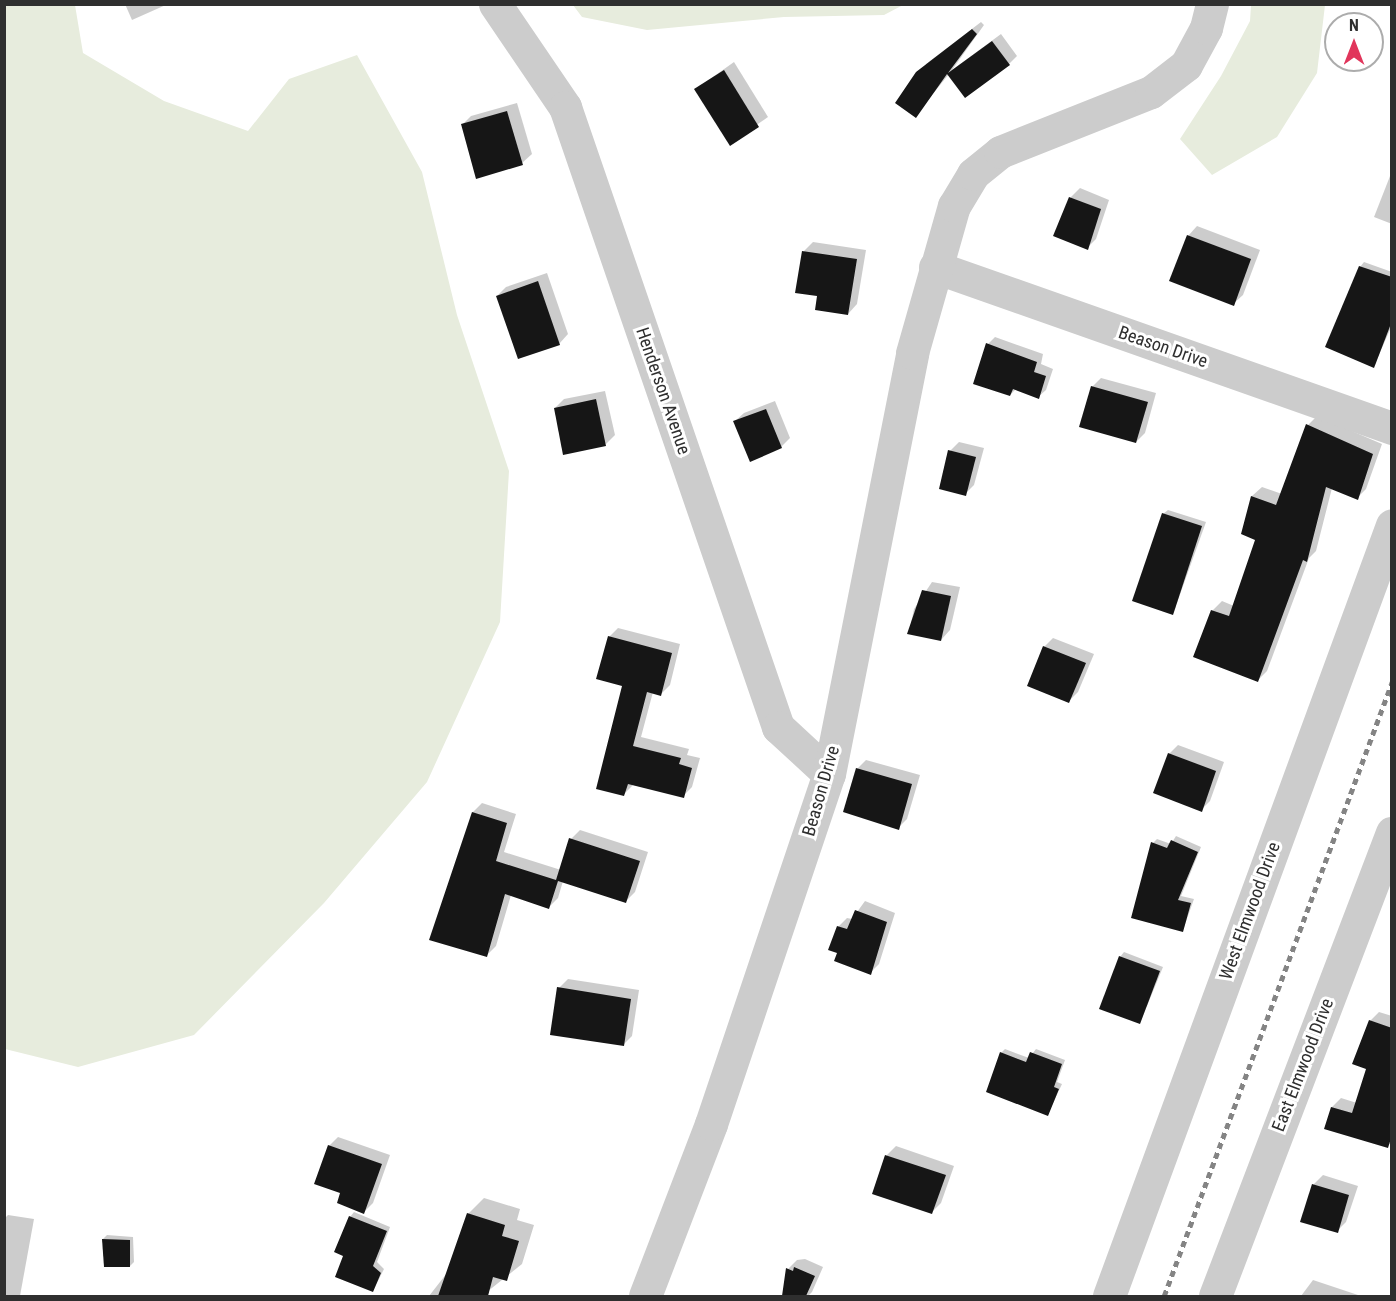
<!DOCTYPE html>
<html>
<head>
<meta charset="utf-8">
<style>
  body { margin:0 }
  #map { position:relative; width:1396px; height:1301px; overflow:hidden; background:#fff; font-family:"Roboto Condensed",sans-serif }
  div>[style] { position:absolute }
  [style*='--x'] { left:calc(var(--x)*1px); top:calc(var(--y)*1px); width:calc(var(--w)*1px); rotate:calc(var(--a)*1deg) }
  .green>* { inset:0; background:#e7ecdd }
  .shadow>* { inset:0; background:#0003 }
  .building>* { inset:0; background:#161616 }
  .minor>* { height:33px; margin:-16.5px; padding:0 16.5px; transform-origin:16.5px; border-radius:16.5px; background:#ccc }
  .rail>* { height:4.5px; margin-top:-2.25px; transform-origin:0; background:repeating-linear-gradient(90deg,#848484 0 6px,transparent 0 10.5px) }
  span { translate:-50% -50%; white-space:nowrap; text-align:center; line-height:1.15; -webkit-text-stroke:6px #fff; paint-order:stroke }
  .street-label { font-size:18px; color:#2f2f2f }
  .frame { position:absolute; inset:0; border:6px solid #2f2f2f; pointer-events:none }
  .north { position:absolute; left:1324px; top:12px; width:60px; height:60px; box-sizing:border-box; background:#fff; border:2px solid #acacac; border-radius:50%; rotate:0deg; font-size:16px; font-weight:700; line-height:24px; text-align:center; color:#2f2f2f }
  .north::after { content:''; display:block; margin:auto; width:21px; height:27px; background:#e1355b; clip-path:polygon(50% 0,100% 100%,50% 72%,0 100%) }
</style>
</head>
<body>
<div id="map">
  <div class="green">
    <i style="clip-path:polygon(5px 4px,75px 5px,83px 53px,164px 101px,248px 131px,289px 79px,357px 55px,422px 172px,457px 315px,509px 471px,500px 622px,427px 782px,324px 903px,194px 1035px,78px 1067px,5px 1049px)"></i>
    <i style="clip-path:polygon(573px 5px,903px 5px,884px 15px,784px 17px,647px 30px,582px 17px)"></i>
    <i style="clip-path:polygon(1251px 5px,1325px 5px,1317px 73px,1277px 137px,1212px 175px,1180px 139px,1221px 76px,1250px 21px)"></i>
  </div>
  <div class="shadow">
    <i style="clip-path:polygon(125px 4px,168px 4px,132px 20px)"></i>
    <i style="clip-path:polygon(981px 22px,984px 25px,952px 70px,1001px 34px,1017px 56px,1009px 64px,949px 74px,915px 116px,926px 64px)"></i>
    <i style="clip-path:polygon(734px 62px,768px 117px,731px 143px,696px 89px)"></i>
    <i style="clip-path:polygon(517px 103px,532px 154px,522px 163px,462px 125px,471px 116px)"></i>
    <i style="clip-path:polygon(1392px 171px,1392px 224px,1374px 217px)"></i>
    <i style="clip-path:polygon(1080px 188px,1109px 200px,1096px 239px,1087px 248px,1055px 235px,1071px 197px)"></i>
    <i style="clip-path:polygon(1197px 226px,1260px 250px,1243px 295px,1233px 304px,1188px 236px)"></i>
    <i style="clip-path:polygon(813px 242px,866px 250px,857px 304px,848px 314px,818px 295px,804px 251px)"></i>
    <i style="clip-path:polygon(1364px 262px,1392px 272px,1392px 325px,1374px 366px,1360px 267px)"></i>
    <i style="clip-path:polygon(547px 273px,568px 334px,559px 344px,497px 296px,506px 287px)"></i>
    <i style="clip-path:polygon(995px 337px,1043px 354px,1041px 364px,1053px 369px,1046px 390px,1038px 397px,1016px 389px,1010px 395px,988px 344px)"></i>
    <i style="clip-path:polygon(1101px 378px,1156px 393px,1145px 433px,1136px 442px,1092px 387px)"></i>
    <i style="clip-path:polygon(605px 391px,615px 435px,606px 444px,555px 408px,564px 399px)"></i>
    <i style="clip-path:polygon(775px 401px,790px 438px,781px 447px,734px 422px,744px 413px)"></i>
    <i style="clip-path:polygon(1317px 416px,1382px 444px,1366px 489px,1357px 498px,1332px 488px,1316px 551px,1309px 558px,1267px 671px,1258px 680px,1212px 611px,1222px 601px,1234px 606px,1257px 539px,1243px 533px,1252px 496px,1262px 487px,1282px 494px,1308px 425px)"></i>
    <i style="clip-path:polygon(959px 442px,984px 448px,974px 485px,965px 494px,950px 451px)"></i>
    <i style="clip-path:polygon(1168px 510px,1206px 522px,1173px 614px,1163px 514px)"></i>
    <i style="clip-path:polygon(932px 582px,960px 587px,950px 630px,941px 640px,909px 633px,914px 609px)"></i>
    <i style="clip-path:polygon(618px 628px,680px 644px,670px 685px,661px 694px,653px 692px,641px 737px,689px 749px,687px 755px,700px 758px,692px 787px,683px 796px,633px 785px,624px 794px,624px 685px,609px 637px)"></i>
    <i style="clip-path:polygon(1053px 638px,1094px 654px,1078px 692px,1069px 701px,1044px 647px)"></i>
    <i style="clip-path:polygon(1178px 745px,1224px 762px,1210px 801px,1201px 810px,1169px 754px)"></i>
    <i style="clip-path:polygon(866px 760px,920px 775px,907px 819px,898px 828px,857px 769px)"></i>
    <i style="clip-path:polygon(482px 803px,516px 814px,504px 852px,561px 870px,571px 839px,580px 830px,648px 852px,635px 892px,626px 901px,563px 881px,558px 898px,549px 907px,511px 895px,496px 946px,487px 955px,473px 812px)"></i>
    <i style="clip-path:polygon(1176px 836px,1201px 847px,1181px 896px,1194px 899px,1183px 930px,1153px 843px,1157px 839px,1171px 844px)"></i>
    <i style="clip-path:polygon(865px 901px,895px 913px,879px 964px,870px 973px,839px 952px,838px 927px,847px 918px,852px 919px)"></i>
    <i style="clip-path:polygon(1124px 952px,1163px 967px,1140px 1023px,1120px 957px)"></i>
    <i style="clip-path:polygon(568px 979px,639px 990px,632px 1036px,623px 1045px,559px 988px)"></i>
    <i style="clip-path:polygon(1379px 1012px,1392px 1016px,1392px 1142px,1387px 1146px,1326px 1128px,1332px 1107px,1341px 1098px,1357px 1103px,1367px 1068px,1370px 1021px)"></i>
    <i style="clip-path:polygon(1005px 1049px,1029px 1058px,1036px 1049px,1065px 1060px,1057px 1082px,1062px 1084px,1048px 1114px,1001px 1053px)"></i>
    <i style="clip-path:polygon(338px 1137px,390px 1155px,373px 1203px,364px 1212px,342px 1192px,329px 1146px)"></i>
    <i style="clip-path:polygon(896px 1146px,954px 1166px,941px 1203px,932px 1212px,874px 1193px,887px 1155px)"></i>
    <i style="clip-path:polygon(1323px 1175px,1358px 1186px,1346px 1222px,1337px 1231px,1302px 1221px,1314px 1184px)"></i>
    <i style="clip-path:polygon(484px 1198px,520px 1209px,517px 1220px,534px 1225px,522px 1264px,482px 1296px,429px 1296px,447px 1273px,468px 1214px)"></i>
    <i style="clip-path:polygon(354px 1212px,390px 1227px,377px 1262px,384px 1269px,373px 1291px,345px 1255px,350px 1217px)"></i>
    <i style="clip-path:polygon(8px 1215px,34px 1219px,20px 1296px,4px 1296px,4px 1219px)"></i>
    <i style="clip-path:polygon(107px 1235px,133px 1237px,134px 1262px,130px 1266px,103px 1239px)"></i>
    <i style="clip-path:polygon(805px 1259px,823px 1267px,812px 1292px,808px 1296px,784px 1293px,788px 1269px,797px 1260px)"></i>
    <i style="clip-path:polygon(1313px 1280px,1358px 1295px,1358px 1296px,1301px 1296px)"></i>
  </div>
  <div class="building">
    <i style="clip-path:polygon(972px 29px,977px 34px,948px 73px,992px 41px,1010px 65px,965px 98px,947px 74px,916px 118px,895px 103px,916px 72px)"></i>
    <i style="clip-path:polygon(724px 70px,759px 127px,730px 146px,694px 89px)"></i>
    <i style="clip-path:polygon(507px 111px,523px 165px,476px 179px,461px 124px)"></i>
    <i style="clip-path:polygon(1069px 197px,1101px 209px,1088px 250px,1053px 236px)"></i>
    <i style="clip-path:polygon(1187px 235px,1251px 259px,1234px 306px,1169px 281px)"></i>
    <i style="clip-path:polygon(802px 251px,857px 259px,848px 315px,815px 310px,817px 296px,795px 293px)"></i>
    <i style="clip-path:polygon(1359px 266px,1392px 277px,1392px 321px,1374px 368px,1325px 347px)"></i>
    <i style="clip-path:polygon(538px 281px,560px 345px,518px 359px,496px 296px)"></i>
    <i style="clip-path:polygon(986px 343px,1037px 362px,1034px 372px,1046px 376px,1039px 399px,1013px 389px,1010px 396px,973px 384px)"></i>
    <i style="clip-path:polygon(1091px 386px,1148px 402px,1136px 443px,1079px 427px)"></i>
    <i style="clip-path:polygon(596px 399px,606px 446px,563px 455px,554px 408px)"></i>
    <i style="clip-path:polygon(766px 409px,782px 448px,750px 462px,733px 421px)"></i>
    <i style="clip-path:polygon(1306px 424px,1373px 454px,1358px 500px,1326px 487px,1307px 562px,1303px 560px,1258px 682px,1193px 657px,1211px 610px,1229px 616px,1255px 540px,1241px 534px,1251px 496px,1276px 505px)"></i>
    <i style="clip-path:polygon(948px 450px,976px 457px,966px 496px,939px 489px)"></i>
    <i style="clip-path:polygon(1162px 513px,1202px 526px,1173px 615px,1132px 601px)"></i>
    <i style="clip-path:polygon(922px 590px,951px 596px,941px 641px,907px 634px)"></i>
    <i style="clip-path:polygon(608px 636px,672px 653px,661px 696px,647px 692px,633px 746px,681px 758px,679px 764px,692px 768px,684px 798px,628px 784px,624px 796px,596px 789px,622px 686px,596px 679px)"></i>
    <i style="clip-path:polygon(1043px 646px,1086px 663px,1069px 703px,1027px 686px)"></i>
    <i style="clip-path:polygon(1168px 753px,1216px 771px,1202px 812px,1153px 793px)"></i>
    <i style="clip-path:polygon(856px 768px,912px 784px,899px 830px,843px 812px)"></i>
    <i style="clip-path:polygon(472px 812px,507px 823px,496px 861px,556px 880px,569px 838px,640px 861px,626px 903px,558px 881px,549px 909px,505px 894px,487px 957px,429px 940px)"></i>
    <i style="clip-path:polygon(1171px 840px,1198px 852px,1178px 900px,1191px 903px,1183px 932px,1131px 918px,1151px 842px,1167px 848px)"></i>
    <i style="clip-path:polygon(855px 910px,887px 922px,871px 975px,834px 961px,837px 953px,828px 950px,837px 926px,847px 929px)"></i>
    <i style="clip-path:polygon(1119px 956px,1160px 971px,1140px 1024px,1099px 1009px)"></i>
    <i style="clip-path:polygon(557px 987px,631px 999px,624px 1046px,550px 1035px)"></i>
    <i style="clip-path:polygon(1369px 1020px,1392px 1028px,1392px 1135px,1388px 1148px,1324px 1129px,1331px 1107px,1352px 1113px,1366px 1069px,1352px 1064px)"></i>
    <i style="clip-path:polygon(1000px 1052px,1026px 1062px,1030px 1052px,1062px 1064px,1054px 1087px,1059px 1089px,1048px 1116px,986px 1092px)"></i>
    <i style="clip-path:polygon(328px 1145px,382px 1164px,364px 1214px,337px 1203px,340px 1193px,314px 1184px)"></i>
    <i style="clip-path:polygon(885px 1155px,946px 1175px,932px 1214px,872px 1194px)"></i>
    <i style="clip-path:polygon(1312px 1184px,1349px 1195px,1338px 1233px,1300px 1222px)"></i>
    <i style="clip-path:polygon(467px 1213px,505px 1225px,502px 1236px,519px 1241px,507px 1281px,493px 1277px,488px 1296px,438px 1296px)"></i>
    <i style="clip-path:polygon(349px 1216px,387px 1231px,373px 1266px,381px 1273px,373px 1292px,335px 1277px,343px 1256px,334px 1252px)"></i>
    <i style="clip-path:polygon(102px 1239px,130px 1240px,130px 1267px,104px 1267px)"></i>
    <i style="clip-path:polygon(794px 1267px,815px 1276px,806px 1296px,782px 1296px,786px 1268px,793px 1271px)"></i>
  </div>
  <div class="minor">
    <i style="--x:495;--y:4;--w:125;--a:55.8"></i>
    <i style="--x:565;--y:107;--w:656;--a:71.04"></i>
    <i style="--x:778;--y:727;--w:69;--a:42.7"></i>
    <i style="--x:935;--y:267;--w:485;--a:19.4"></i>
    <i style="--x:645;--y:1296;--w:184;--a:-69"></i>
    <i style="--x:711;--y:1124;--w:369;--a:-71.4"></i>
    <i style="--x:829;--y:774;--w:429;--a:-78.8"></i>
    <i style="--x:912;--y:353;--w:153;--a:-74.1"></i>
    <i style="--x:954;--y:206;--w:37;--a:-59"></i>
    <i style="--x:973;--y:174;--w:35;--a:-39"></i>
    <i style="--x:1000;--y:152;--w:162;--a:-21.7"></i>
    <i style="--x:1151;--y:92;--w:44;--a:-37.6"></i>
    <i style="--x:1186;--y:65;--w:42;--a:-61.6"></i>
    <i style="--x:1206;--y:28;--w:25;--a:-76"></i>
    <i style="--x:1109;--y:1296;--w:821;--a:-69.84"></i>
    <i style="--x:1215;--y:1296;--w:496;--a:-69.1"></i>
  </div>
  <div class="rail">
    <i style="--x:1164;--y:1296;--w:655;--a:-69.63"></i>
  </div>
  <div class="street-label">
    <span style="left:1163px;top:347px;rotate:19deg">Beason Drive</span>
    <span style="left:663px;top:391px;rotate:71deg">Henderson Avenue</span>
    <span style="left:821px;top:791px;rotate:-74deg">Beason Drive</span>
    <span style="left:1250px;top:911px;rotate:-70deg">West Elmwood Drive</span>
    <span style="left:1303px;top:1065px;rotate:-69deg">East Elmwood Drive</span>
  </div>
  <div class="frame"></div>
  <div class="north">N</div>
</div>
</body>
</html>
